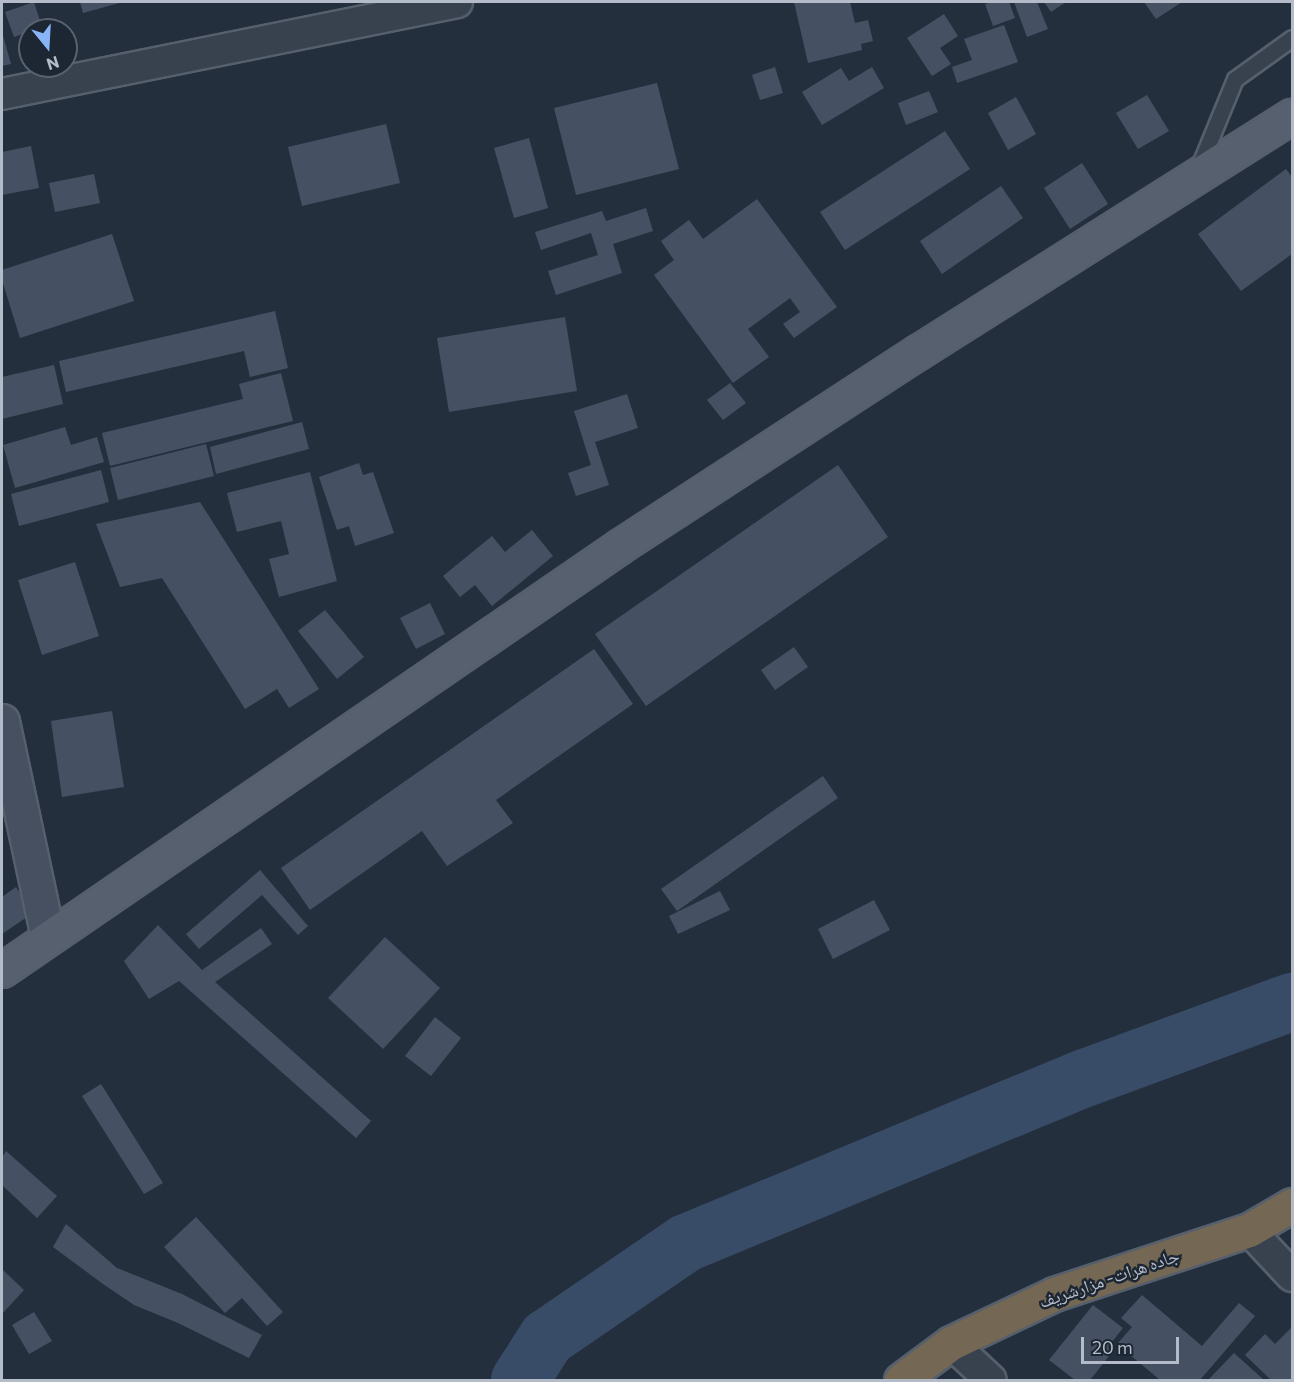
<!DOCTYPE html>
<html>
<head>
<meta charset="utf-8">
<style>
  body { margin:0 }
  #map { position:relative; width:1294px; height:1382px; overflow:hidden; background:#242f3e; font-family:Commissioner,"Noto Naskh Arabic",sans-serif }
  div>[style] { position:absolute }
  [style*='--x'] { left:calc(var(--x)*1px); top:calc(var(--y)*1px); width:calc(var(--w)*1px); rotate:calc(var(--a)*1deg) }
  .river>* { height:58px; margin:-29px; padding:0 29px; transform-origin:29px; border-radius:29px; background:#394c67 }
  .building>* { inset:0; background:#455162 }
  .roads { filter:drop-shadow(2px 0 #565f6c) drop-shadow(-2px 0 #565f6c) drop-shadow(0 2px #565f6c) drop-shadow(0 -2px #565f6c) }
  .lane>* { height:15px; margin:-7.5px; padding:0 7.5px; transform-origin:7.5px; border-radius:7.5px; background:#38414e }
  .street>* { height:30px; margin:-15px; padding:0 15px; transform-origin:15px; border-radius:15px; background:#38414e }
  .secondary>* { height:33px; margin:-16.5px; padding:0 16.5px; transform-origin:16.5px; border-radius:16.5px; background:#465061 }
  .primary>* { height:33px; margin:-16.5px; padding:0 16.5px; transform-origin:16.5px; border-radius:16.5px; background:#56606e }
  .highway>* { height:33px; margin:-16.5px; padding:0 16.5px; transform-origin:16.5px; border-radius:16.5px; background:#746855 }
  span { translate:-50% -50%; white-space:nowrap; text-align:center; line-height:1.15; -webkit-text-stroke:5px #1d2633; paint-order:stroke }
  .street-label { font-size:18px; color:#b4bcc9 }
  .frame { position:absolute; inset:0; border:3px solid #b4bcc9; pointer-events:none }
  .north { position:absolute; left:18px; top:18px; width:60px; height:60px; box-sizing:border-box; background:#1d2633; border:2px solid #59626f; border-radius:50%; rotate:162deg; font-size:16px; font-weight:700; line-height:24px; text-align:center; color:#b4bcc9 }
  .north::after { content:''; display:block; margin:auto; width:21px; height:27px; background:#8ab4f8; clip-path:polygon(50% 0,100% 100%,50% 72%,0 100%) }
  .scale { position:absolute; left:1081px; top:1337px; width:98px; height:27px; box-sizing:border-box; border:3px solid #b4bcc9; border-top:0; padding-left:8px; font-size:18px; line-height:21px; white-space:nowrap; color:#b4bcc9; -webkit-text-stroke:4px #1d2633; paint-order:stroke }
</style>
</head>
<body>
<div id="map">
  <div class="river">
    <i style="--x:520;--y:1380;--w:50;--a:-57.3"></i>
    <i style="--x:547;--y:1338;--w:168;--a:-34.4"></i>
    <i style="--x:686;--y:1243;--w:432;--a:-22.5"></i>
    <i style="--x:1085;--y:1078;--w:221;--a:-20.2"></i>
  </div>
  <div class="building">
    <i style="clip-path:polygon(34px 2px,42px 27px,14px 37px,5px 12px)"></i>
    <i style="clip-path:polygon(80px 2px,123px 2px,83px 13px)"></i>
    <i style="clip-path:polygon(794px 2px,850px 2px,855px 23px,868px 20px,873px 41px,861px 44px,862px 50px,808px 63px)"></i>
    <i style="clip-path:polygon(993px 2px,1009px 2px,1015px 18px,993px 26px,985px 4px)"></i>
    <i style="clip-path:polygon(1014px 2px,1037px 2px,1048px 29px,1027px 37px)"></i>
    <i style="clip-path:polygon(1044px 2px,1066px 2px,1051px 12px)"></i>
    <i style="clip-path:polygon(1144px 2px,1182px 2px,1156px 19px)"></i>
    <i style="clip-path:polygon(944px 14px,958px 36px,940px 48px,951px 64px,932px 76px,907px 38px)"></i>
    <i style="clip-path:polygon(1004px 25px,1018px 62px,957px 83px,952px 67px,972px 60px,964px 39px)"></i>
    <i style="clip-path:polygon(2px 32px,11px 64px,2px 66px)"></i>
    <i style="clip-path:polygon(775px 67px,783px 93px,760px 100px,752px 75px)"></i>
    <i style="clip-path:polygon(872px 67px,884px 88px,822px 125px,802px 92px,841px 68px,849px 81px)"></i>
    <i style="clip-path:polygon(657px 83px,679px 169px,576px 195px,554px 108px)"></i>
    <i style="clip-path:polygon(929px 91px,938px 112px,906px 125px,898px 103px)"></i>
    <i style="clip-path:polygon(1147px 95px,1169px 131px,1138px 149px,1116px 113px)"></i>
    <i style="clip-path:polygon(1016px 97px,1036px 134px,1008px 150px,988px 113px)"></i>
    <i style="clip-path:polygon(386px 124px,400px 183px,302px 206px,288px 147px)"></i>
    <i style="clip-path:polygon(945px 131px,970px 169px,845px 250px,820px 212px)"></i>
    <i style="clip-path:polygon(529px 138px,548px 208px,514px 218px,494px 148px)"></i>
    <i style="clip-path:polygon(31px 146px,39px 188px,2px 195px,2px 152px)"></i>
    <i style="clip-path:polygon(1082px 163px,1108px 204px,1070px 229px,1044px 188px)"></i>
    <i style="clip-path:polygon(1286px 169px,1292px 177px,1292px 254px,1241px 291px,1198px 234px)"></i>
    <i style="clip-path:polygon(94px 174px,100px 203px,55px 212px,49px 183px)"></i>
    <i style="clip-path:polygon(1001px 186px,1023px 218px,942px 274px,920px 241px)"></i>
    <i style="clip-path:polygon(757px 199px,837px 307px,794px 338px,783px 324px,800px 312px,790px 298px,748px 329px,769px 357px,733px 383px,654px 275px,674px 260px,661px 241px,689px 220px,703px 239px)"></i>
    <i style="clip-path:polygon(646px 208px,653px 231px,613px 244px,622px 273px,556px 295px,548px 271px,598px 255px,591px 233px,541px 250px,535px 232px,602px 211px,606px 221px)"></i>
    <i style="clip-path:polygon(112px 234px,134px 301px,20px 338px,2px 280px,2px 270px)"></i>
    <i style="clip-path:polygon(275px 311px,288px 368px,250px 377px,244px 351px,66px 392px,59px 361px)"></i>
    <i style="clip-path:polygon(565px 317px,577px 391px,449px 412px,437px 338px)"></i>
    <i style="clip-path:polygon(54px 365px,63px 404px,2px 419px,2px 377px)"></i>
    <i style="clip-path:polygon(281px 373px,293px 421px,110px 466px,102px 433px,243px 399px,239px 384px)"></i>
    <i style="clip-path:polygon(730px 383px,746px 403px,723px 420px,707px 400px)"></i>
    <i style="clip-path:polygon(627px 394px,638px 428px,595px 442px,609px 485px,576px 496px,568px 473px,591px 465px,574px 411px)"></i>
    <i style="clip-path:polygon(302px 422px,309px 449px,216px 474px,210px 447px)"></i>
    <i style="clip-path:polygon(65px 427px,71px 445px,97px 437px,104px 462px,15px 488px,3px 445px)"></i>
    <i style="clip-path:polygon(206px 444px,214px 476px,118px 500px,110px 468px)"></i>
    <i style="clip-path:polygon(359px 463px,363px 475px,373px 472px,394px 533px,355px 546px,349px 526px,337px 530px,319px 477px)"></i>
    <i style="clip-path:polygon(838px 465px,888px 537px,646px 706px,595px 634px)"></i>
    <i style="clip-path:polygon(101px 470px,109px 502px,19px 526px,11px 494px)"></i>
    <i style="clip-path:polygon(310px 472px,337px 581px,279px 597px,269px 559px,289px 554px,281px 521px,237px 532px,227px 493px)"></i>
    <i style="clip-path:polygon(200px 502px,319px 689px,289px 708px,277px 689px,245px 709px,162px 578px,120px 587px,96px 524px)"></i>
    <i style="clip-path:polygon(532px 530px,553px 556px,492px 606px,475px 585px,460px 597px,443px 576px,492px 536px,505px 552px)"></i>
    <i style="clip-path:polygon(75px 562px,99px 636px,42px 655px,18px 580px)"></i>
    <i style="clip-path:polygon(430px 603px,445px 634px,416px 649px,400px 618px)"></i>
    <i style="clip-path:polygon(325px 610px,364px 657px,337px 679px,298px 631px)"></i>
    <i style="clip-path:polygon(794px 647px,808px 667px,775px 690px,761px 670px)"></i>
    <i style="clip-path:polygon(594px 649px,633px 704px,496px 800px,513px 823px,447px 866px,422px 831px,310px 910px,281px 868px)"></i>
    <i style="clip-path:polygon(112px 711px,124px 787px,62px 797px,51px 721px)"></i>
    <i style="clip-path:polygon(823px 776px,838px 798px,677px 911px,661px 889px)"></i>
    <i style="clip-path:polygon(260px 870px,308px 926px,298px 935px,262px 895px,199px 949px,186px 934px)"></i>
    <i style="clip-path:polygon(16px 887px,33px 913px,2px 934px,2px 897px)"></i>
    <i style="clip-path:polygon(720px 891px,730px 910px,678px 934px,669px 916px)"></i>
    <i style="clip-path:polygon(874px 900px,890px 930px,833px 959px,818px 929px)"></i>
    <i style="clip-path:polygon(158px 925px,202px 970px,261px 928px,272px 944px,215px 982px,371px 1121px,356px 1138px,179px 981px,149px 999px,124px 961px)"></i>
    <i style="clip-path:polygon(385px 937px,440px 988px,383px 1049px,328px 998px)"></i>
    <i style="clip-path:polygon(435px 1017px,461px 1038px,431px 1076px,405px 1056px)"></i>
    <i style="clip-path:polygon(101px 1084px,163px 1183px,144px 1194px,82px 1096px)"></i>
    <i style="clip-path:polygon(6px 1151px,57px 1196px,37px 1218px,2px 1185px,2px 1157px)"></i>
    <i style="clip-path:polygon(196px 1217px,283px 1312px,267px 1326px,242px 1298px,225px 1313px,164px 1247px)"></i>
    <i style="clip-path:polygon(66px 1224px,117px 1268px,182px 1294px,262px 1335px,249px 1358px,178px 1323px,134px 1305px,103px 1284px,53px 1247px)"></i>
    <i style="clip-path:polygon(3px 1270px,24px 1290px,2px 1314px,2px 1272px)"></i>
    <i style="clip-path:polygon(1142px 1295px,1202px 1346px,1239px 1303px,1255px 1316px,1200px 1380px,1160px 1380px,1117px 1344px,1132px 1327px,1121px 1318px)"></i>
    <i style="clip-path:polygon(1093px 1305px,1123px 1328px,1108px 1347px,1113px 1351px,1090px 1380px,1075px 1380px,1049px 1360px)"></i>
    <i style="clip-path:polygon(34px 1312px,52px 1341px,29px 1354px,12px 1325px)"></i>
    <i style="clip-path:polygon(1292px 1327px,1292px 1380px,1271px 1380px,1245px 1355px,1265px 1334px,1275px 1344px)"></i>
    <i style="clip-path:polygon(1234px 1353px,1264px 1380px,1208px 1380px)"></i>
  </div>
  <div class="roads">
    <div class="lane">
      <i style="--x:1198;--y:169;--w:97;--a:-67.7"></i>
      <i style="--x:1235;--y:79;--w:70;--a:-35.7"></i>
    </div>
    <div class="street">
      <i style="--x:2;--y:94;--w:464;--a:-11.4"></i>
      <i style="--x:1249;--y:1230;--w:63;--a:46.9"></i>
      <i style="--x:951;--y:1343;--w:54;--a:42.8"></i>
    </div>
    <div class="secondary">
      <i style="--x:2;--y:721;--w:221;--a:78"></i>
    </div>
    <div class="primary">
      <i style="--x:2;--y:970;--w:749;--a:-34.45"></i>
      <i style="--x:620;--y:546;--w:356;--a:-33.1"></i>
      <i style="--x:918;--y:352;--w:442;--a:-32.3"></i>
    </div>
    <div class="highway">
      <i style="--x:901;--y:1380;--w:62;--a:-36.5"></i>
      <i style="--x:951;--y:1343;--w:114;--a:-25.4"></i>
      <i style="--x:1054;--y:1294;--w:205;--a:-18.2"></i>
      <i style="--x:1249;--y:1230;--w:50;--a:-30.2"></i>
    </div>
  </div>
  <div class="street-label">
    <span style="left:1109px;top:1278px;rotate:-19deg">جاده هرات- مزارشریف</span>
  </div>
  <div class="frame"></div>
  <div class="north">N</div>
  <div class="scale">20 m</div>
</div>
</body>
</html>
